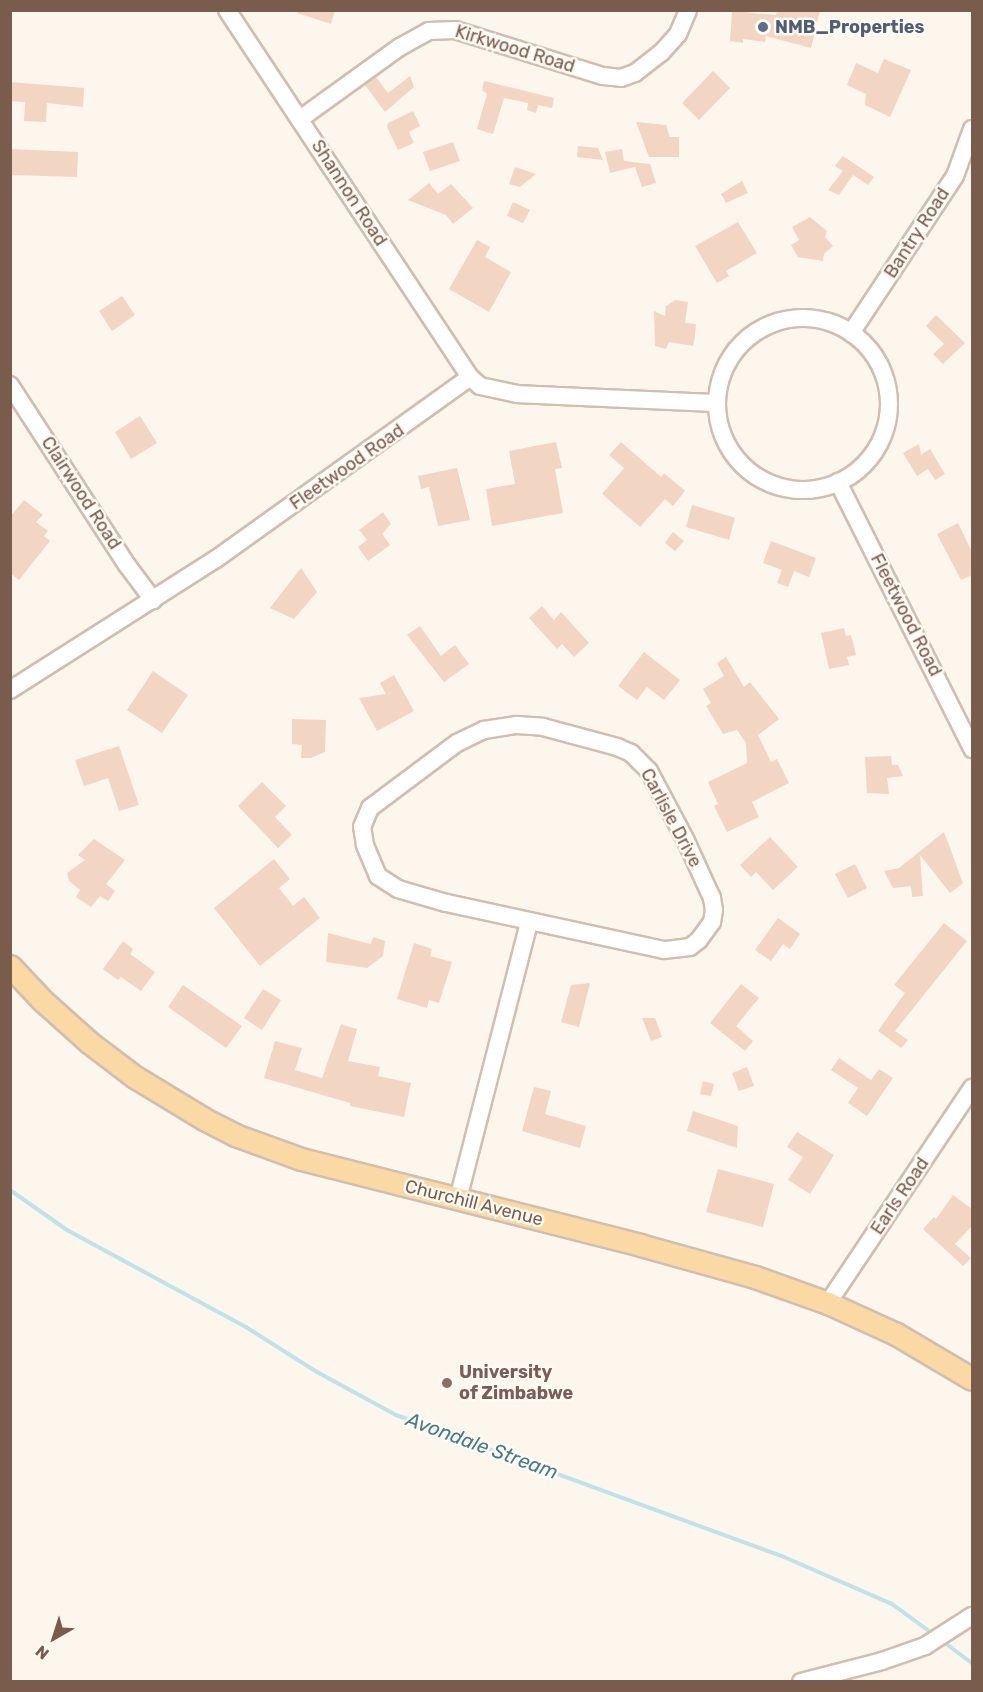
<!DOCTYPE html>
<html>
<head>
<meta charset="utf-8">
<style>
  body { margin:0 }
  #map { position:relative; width:983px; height:1692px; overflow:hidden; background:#fdf6ec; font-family:Rubik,sans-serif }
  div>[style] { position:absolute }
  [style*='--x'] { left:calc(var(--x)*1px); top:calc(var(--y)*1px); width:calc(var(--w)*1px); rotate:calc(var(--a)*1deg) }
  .stream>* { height:4px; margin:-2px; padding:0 2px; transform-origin:2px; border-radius:2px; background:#bfe3e8 }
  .building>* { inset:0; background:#f3d5c3 }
  .roads { filter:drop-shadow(2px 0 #d1beb0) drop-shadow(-2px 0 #d1beb0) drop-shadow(0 2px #d1beb0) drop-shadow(0 -2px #d1beb0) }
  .minor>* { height:16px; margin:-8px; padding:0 8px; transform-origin:8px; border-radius:8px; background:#fff }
  .minor>.ring { margin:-8px; padding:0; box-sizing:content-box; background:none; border:16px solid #fff; border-radius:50% }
  .major>* { height:21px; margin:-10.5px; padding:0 10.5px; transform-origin:10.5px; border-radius:10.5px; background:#fbd9a5 }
  .dots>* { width:16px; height:16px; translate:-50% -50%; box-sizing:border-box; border:3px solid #fffaf3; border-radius:50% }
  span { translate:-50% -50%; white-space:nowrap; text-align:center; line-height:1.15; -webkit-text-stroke:5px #fffaf3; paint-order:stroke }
  .service-label { font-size:18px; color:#4e5e75; font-weight:700 }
  .left { translate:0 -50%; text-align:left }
  .street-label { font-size:18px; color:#7a5c4d }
  .education-label { font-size:18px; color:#785e54; font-weight:700 }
  .water-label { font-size:20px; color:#437c86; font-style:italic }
  .frame { position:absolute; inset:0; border:12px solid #7a5c4d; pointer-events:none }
  .north { position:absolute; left:24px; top:1608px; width:60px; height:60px; -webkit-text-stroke:4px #fffaf3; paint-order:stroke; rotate:219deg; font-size:16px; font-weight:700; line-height:24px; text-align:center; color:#7a5c4d }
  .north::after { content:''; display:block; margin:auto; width:21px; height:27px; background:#7a5c4d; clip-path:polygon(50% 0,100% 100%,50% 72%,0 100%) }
</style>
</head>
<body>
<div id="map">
  <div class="stream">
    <i style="--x:10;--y:1190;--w:70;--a:35.1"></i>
    <i style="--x:67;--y:1230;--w:204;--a:28.5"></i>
    <i style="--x:246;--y:1327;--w:84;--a:32.4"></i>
    <i style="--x:317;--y:1372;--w:90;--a:28.6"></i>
    <i style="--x:396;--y:1415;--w:413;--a:20.1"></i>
    <i style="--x:784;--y:1557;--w:118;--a:23.5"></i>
    <i style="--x:892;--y:1604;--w:51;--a:36.2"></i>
    <i style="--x:941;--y:1640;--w:39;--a:37"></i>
  </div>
  <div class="building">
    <i style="clip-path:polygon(298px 10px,335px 10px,331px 24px,297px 13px)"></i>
    <i style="clip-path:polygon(777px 10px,820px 10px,811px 48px,766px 36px,765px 42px,743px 39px,743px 43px,730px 41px,732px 11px,776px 15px)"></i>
    <i style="clip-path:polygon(884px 59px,911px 70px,890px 117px,865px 105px,866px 94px,847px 85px,856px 63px,878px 73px)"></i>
    <i style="clip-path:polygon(713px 71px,730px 88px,699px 120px,682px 103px)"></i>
    <i style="clip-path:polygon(410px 76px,414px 87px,385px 112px,365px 85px,376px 77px,388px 93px)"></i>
    <i style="clip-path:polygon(484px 81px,554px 98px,552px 108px,538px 105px,536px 113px,527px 110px,528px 103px,504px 98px,493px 134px,477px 129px,487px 94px,482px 90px)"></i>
    <i style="clip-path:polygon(10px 82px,84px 88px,83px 107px,47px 103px,46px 122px,24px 121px,25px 102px,10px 101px)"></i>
    <i style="clip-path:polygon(413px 111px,420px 126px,409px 132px,414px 143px,398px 150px,387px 127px,388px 123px)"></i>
    <i style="clip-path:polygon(636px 122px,666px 125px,670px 137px,679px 137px,679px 157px,649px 157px)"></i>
    <i style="clip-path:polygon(453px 142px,460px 161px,430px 171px,423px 152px)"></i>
    <i style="clip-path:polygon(578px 146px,598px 148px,603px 160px,577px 157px)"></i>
    <i style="clip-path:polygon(10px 149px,78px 152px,77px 177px,10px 175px)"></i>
    <i style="clip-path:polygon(622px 149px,624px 161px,650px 164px,656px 183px,642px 187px,635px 167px,610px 173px,605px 152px)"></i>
    <i style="clip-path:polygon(843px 156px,874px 177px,868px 185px,853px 175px,839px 195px,828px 190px,843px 171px,835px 166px)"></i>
    <i style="clip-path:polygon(515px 167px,536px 174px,520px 187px,509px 184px)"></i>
    <i style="clip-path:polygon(742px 181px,748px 193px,726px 203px,721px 194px)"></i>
    <i style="clip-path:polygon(429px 183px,438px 194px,451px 184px,473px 208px,453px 224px,446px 215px,408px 200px)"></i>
    <i style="clip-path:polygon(513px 202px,530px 210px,523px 223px,507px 216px)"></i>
    <i style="clip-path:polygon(810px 217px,827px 231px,825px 237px,833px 246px,824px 254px,823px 261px,798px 257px,791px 245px,799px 240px,792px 227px)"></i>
    <i style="clip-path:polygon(738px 222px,757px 253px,726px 271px,729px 276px,717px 283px,695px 246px)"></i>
    <i style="clip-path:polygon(477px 240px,490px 247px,485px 257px,511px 272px,489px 312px,449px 289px)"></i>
    <i style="clip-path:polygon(122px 296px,135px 315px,112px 331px,99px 311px)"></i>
    <i style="clip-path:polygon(675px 300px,688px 302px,685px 323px,696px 324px,695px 336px,693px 346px,669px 342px,666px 349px,655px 346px,654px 311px,665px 316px,666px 306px)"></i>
    <i style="clip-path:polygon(936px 315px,965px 343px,943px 364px,933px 354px,944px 344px,926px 326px)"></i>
    <i style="clip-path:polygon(140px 416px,157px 443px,131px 459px,115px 432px)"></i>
    <i style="clip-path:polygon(556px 442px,562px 468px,555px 469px,563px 513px,492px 526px,486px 489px,515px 484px,509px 451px)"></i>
    <i style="clip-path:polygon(621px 442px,661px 477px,664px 473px,685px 491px,673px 506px,665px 499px,640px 527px,602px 494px,624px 468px,609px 455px)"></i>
    <i style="clip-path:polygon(919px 444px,921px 455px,930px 449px,945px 474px,935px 480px,928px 469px,917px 476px,903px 453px)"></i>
    <i style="clip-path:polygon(457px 468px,470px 520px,438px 526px,429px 487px,421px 489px,418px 476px)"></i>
    <i style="clip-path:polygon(24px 500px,43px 515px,36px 522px,48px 531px,44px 536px,50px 541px,19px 580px,10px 573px,10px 517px)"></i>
    <i style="clip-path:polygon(692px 505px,735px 518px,729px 540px,686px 527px)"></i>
    <i style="clip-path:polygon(383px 512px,391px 524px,382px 534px,390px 545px,368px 561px,358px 547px,367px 540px,359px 530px)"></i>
    <i style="clip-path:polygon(958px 523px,972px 552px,972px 575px,961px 580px,937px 534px)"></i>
    <i style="clip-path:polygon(673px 532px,684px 541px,675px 551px,665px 543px)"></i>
    <i style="clip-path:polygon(771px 541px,816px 558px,809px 577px,794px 571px,788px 587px,777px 583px,782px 570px,763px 563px)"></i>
    <i style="clip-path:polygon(301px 568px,317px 592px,294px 619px,270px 608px)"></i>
    <i style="clip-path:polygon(542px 606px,554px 620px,561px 612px,589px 643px,574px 657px,562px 644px,557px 649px,529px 618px)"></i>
    <i style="clip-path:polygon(420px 626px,441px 656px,455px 645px,469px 664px,444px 682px,407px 635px)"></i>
    <i style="clip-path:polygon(844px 628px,846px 636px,851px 635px,856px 655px,847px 657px,849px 665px,829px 669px,821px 633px)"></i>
    <i style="clip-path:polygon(644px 652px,680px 680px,664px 700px,647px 687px,637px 700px,618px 686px)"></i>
    <i style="clip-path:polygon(726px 657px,744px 687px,750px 682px,779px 719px,758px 735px,771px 762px,777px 759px,789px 783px,752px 802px,759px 817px,727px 832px,714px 806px,718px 804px,708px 782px,747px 763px,746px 743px,737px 730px,723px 734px,706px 706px,711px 703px,703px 689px,724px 676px,717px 663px)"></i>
    <i style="clip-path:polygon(153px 671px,188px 695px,162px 733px,127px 710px)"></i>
    <i style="clip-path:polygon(394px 675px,414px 711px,377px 731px,359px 698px,386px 694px,380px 683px)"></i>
    <i style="clip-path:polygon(292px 719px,326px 720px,325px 752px,311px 758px,301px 758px,302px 745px,292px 744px)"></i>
    <i style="clip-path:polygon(119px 746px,139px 805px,119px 811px,108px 778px,84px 786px,75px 760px)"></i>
    <i style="clip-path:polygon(891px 756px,892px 765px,898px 765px,903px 776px,887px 778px,889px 794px,867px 793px,865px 757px)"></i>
    <i style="clip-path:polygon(262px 782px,286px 806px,275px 817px,292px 835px,278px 848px,238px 806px)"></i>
    <i style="clip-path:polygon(944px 832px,963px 883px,950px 893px,920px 855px,923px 896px,912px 897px,911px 886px,893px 888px,884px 871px,899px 868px)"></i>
    <i style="clip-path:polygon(770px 837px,798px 867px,773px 890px,756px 872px,751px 877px,740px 865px)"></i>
    <i style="clip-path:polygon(94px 839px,125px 860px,106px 884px,115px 891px,108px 901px,100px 896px,91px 907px,76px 897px,80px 890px,69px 881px,67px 873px,85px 860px,78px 855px)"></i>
    <i style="clip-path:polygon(274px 859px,290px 879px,279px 888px,293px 906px,304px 897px,320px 918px,260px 966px,214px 908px)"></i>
    <i style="clip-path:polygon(855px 864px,867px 888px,848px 898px,835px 874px)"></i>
    <i style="clip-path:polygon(778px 918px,800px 934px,790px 949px,783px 944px,771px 961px,755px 950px)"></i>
    <i style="clip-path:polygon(944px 923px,967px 941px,895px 1031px,908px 1040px,901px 1048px,878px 1031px,905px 993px,894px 985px)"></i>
    <i style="clip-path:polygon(328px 933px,371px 944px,373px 937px,385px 941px,383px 956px,367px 968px,326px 962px)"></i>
    <i style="clip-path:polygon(123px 941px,133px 949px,130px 954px,155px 972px,141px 991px,121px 977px,118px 980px,103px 969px)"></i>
    <i style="clip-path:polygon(414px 943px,432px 949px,430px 956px,452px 962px,439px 1003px,429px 1000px,427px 1008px,397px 999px)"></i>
    <i style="clip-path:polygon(590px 983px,579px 1027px,561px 1022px,571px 985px)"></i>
    <i style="clip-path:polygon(741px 984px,759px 998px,736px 1026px,753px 1041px,745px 1051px,710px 1023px)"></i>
    <i style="clip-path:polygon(183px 985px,242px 1026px,226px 1048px,168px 1007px)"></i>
    <i style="clip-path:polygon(263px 989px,281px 1000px,262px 1030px,244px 1018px)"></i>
    <i style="clip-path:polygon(642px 1018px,655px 1018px,662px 1037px,651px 1041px)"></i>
    <i style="clip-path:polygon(341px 1024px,357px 1029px,348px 1061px,380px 1067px,378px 1076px,411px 1083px,404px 1117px,350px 1106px,350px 1103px,264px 1078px,275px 1041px,302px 1048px,295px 1070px,322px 1078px)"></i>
    <i style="clip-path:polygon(839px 1058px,871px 1080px,879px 1069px,893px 1078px,867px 1116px,848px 1103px,858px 1088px,831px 1070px)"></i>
    <i style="clip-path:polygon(747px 1067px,754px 1086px,739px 1091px,732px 1073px)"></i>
    <i style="clip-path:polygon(703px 1081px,714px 1084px,711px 1096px,700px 1094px)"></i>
    <i style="clip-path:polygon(534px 1087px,551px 1091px,545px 1114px,586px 1126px,580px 1148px,522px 1131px)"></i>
    <i style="clip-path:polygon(693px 1111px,738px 1126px,737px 1148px,687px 1131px)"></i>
    <i style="clip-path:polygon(797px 1132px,834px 1155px,810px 1194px,788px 1180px,803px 1157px,787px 1147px)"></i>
    <i style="clip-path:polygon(718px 1169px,774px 1184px,763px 1227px,706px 1212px)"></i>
    <i style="clip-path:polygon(953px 1195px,972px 1209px,972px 1226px,955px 1244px,971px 1258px,963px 1266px,923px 1229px,934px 1217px,936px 1219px)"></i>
  </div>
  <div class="roads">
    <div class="minor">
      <i style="--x:227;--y:10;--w:440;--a:56.5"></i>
      <i style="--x:300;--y:119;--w:123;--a:-35.8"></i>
      <i style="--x:400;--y:47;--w:33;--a:-29"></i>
      <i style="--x:429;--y:31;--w:26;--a:-2"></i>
      <i style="--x:455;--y:30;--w:155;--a:17.3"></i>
      <i style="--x:603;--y:76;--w:18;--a:6"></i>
      <i style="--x:621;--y:78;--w:15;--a:-20"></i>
      <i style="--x:635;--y:73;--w:33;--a:-38"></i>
      <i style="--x:661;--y:53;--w:25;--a:-48"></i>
      <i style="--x:678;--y:34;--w:26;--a:-67"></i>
      <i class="ring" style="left:717px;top:318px;width:156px;height:156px"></i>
      <i style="--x:851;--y:333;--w:188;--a:-56.5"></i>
      <i style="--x:955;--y:176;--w:50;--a:-70.1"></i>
      <i style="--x:10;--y:385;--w:215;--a:57"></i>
      <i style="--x:127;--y:565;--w:44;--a:53.4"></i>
      <i style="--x:838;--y:482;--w:299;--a:63.3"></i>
      <i style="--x:10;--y:690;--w:244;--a:-32.5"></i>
      <i style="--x:216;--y:559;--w:312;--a:-35.6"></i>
      <i style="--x:470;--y:377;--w:13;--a:42"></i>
      <i style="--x:480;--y:386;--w:39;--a:12"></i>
      <i style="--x:518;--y:394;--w:199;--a:2.6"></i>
      <i style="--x:517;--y:725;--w:26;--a:4"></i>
      <i style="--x:543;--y:727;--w:77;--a:15.1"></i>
      <i style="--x:617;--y:747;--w:15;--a:23"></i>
      <i style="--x:631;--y:753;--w:25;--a:45"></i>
      <i style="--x:649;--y:771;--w:79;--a:62.1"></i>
      <i style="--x:686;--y:841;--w:63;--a:65.5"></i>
      <i style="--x:712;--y:898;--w:12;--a:81"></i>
      <i style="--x:714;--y:910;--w:12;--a:99"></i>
      <i style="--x:712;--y:922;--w:22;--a:126"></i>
      <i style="--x:699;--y:940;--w:11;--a:142"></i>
      <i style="--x:690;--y:947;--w:26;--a:173"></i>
      <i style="--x:664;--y:950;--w:223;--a:-167.8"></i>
      <i style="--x:446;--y:903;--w:50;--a:-163.7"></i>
      <i style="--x:398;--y:889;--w:24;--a:-147"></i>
      <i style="--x:378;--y:876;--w:34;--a:-113"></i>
      <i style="--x:365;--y:845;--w:18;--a:-99"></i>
      <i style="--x:362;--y:827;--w:21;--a:-67"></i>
      <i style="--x:370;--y:808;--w:109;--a:-36.8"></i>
      <i style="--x:457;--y:743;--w:30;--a:-26"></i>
      <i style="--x:484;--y:730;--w:33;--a:-9"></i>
      <i style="--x:458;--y:1199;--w:285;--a:-75.6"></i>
      <i style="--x:828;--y:1303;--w:259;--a:-56.2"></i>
      <i style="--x:801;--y:1682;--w:84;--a:-14.5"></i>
      <i style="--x:882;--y:1661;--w:46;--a:-19.2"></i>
      <i style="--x:925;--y:1646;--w:56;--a:-32.6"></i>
    </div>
    <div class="major">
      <i style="--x:10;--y:966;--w:48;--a:46.7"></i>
      <i style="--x:43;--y:1001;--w:63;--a:41.8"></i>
      <i style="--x:90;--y:1043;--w:56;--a:37.1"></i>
      <i style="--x:135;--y:1077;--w:81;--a:31.3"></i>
      <i style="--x:204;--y:1119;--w:35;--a:27"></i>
      <i style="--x:235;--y:1135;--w:70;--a:20"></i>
      <i style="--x:301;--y:1159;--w:350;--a:14.2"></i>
      <i style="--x:640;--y:1245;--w:119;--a:15.5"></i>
      <i style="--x:755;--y:1277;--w:77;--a:19.6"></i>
      <i style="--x:828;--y:1303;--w:75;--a:24.5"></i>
      <i style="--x:896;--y:1334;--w:88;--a:30.6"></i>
    </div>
  </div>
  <div class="dots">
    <i style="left:763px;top:27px;background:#5c6f8a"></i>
    <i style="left:447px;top:1383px;background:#8d6e63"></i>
  </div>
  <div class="service-label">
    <span class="left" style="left:775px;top:27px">NMB_Properties</span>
  </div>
  <div class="street-label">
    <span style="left:515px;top:49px;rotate:17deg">Kirkwood Road</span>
    <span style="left:349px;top:193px;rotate:57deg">Shannon Road</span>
    <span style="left:917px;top:233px;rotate:-57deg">Bantry Road</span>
    <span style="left:347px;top:467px;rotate:-35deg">Fleetwood Road</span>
    <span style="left:81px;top:493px;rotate:57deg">Clairwood Road</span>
    <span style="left:906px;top:615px;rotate:63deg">Fleetwood Road</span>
    <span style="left:671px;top:818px;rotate:62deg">Carlisle Drive</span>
    <span style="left:900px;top:1196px;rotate:-56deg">Earls Road</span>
    <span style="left:474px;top:1203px;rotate:14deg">Churchill Avenue</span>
  </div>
  <div class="education-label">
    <span class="left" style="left:459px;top:1383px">University<br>of Zimbabwe</span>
  </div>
  <div class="water-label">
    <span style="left:482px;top:1446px;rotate:20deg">Avondale Stream</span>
  </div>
  <div class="frame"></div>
  <div class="north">N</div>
</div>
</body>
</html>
